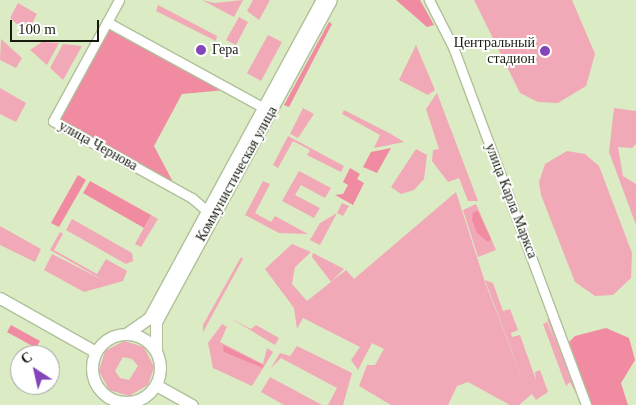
<!DOCTYPE html>
<html>
<head>
<meta charset="utf-8">
<style>
  body { margin:0 }
  #map { position:relative; width:636px; height:405px; overflow:hidden; background:#dbebc4; font-family:Georgia,serif }
  div>[style] { position:absolute }
  [style*='--x'] { left:calc(var(--x)*1px); top:calc(var(--y)*1px); width:calc(var(--w)*1px); rotate:calc(var(--a)*1deg) }
  .green>* { inset:0; background:#f1a9b8 }
  .forest>* { inset:0; background:#f18ba2 }
  .roads { filter:drop-shadow(1px 0 #b0c09a) drop-shadow(-1px 0 #b0c09a) drop-shadow(0 1px #b0c09a) drop-shadow(0 -1px #b0c09a) }
  .minor>* { height:9px; margin:-4.5px; padding:0 4.5px; transform-origin:4.5px; border-radius:4.5px; background:#fff }
  .major>* { height:11px; margin:-5.5px; padding:0 5.5px; transform-origin:5.5px; border-radius:5.5px; background:#fff }
  .major>.ring { margin:-5.5px; padding:0; box-sizing:content-box; background:none; border:11px solid #fff; border-radius:50% }
  .dots>* { width:14px; height:14px; translate:-50% -50%; box-sizing:border-box; border:2px solid #fff; border-radius:50% }
  span { translate:-50% -50%; white-space:nowrap; text-align:center; line-height:1.15; -webkit-text-stroke:4px #fff; paint-order:stroke }
  .poi-label { font-size:14px; color:#161b0d }
  .right { translate:-100% -50%; text-align:right }
  .left { translate:0 -50%; text-align:left }
  .street-label { font-size:14px; color:#161b0d }
  .north { position:absolute; left:10px; top:345px; width:50px; height:50px; box-sizing:border-box; background:#fff; border:1px solid #a2a49e; border-radius:50%; rotate:325deg; font-size:14px; font-weight:700; line-height:20px; text-align:center; color:#161b0d }
  .north::after { content:''; display:block; margin:auto; width:18px; height:22px; background:#8445bb; clip-path:polygon(50% 0,100% 100%,50% 72%,0 100%) }
  .scale { position:absolute; left:10px; top:20px; width:89px; height:22px; box-sizing:border-box; border:2px solid #161b0d; border-top:0; padding-left:6px; font-size:15px; line-height:18px; white-space:nowrap; color:#161b0d; -webkit-text-stroke:4px #fff; paint-order:stroke }
</style>
</head>
<body>
<div id="map">
  <div class="green">
    <i style="clip-path:polygon(202px 0,214px 3px,243px 0,234px 17px)"></i>
    <i style="clip-path:polygon(253px 0,270px 0,259px 20px,247px 11px)"></i>
    <i style="clip-path:polygon(474px 0,572px 0,595px 54px,586px 86px,558px 103px,538px 102px,520px 93px)"></i>
    <i style="clip-path:polygon(18px 3px,37px 14px,27px 33px,10px 18px)"></i>
    <i style="clip-path:polygon(158px 5px,217px 36px,216px 41px,156px 11px)"></i>
    <i style="clip-path:polygon(239px 17px,248px 22px,236px 45px,226px 40px)"></i>
    <i style="clip-path:polygon(268px 35px,282px 42px,261px 81px,247px 73px)"></i>
    <i style="clip-path:polygon(1px 39px,22px 58px,16px 68px,0 60px)"></i>
    <i style="clip-path:polygon(42px 42px,59px 43px,47px 65px,30px 50px)"></i>
    <i style="clip-path:polygon(63px 44px,82px 46px,63px 80px,50px 68px)"></i>
    <i style="clip-path:polygon(416px 45px,435px 90px,428px 95px,399px 80px)"></i>
    <i style="clip-path:polygon(0 88px,26px 103px,16px 122px,0 114px)"></i>
    <i style="clip-path:polygon(437px 93px,478px 201px,468px 201px,459px 178px,448px 182px,432px 161px,433px 150px,439px 149px,426px 109px)"></i>
    <i style="clip-path:polygon(303px 108px,314px 114px,298px 138px,290px 134px)"></i>
    <i style="clip-path:polygon(614px 108px,636px 111px,636px 144px,632px 148px,618px 147px,623px 176px,636px 184px,636px 225px,609px 152px)"></i>
    <i style="clip-path:polygon(344px 110px,391px 134px,404px 142px,374px 148px,380px 135px,342px 114px)"></i>
    <i style="clip-path:polygon(288px 136px,344px 166px,341px 172px,307px 155px,310px 150px,293px 141px,278px 168px,273px 165px)"></i>
    <i style="clip-path:polygon(416px 149px,427px 155px,424px 179px,414px 190px,401px 194px,391px 187px)"></i>
    <i style="clip-path:polygon(567px 151px,585px 154px,599px 166px,632px 253px,631px 278px,613px 295px,595px 296px,575px 282px,541px 195px,539px 182px,545px 164px)"></i>
    <i style="clip-path:polygon(299px 171px,331px 188px,325px 198px,301px 185px,295px 195px,320px 208px,314px 218px,282px 201px)"></i>
    <i style="clip-path:polygon(263px 181px,270px 184px,255px 213px,271px 222px,275px 216px,308px 234px,279px 233px,245px 215px)"></i>
    <i style="clip-path:polygon(456px 192px,485px 282px,528px 394px,485px 280px,493px 283px,503px 311px,510px 309px,518px 330px,511px 333px,512px 337px,520px 335px,536px 380px,535px 372px,540px 370px,548px 392px,536px 400px,532px 394px,519px 405px,510px 405px,468px 382px,457px 386px,448px 405px,391px 405px,359px 386px,367px 365px,375px 365px,384px 349px,372px 343px,358px 370px,351px 360px,360px 347px,303px 318px,297px 329px,294px 308px,265px 269px,292px 244px,311px 252px,295px 267px,292px 284px,307px 301px,346px 270px,354px 279px)"></i>
    <i style="clip-path:polygon(342px 203px,349px 206px,343px 216px,337px 213px,320px 245px,310px 240px,320px 223px,337px 213px)"></i>
    <i style="clip-path:polygon(476px 204px,496px 250px,478px 257px,463px 210px)"></i>
    <i style="clip-path:polygon(151px 215px,158px 219px,141px 247px,135px 244px)"></i>
    <i style="clip-path:polygon(72px 219px,132px 253px,133px 261px,126px 264px,66px 230px)"></i>
    <i style="clip-path:polygon(0 226px,41px 249px,35px 262px,0 245px)"></i>
    <i style="clip-path:polygon(60px 232px,63px 234px,54px 250px,97px 274px,106px 259px,127px 271px,123px 281px,84px 292px,44px 270px,52px 254px,105px 281px,50px 250px)"></i>
    <i style="clip-path:polygon(313px 253px,344px 269px,331px 282px,312px 257px)"></i>
    <i style="clip-path:polygon(241px 257px,243px 259px,203px 332px,203px 325px)"></i>
    <i style="clip-path:polygon(230px 318px,251px 329px,256px 325px,279px 338px,275px 345px)"></i>
    <i style="clip-path:polygon(547px 319px,550px 320px,582px 405px,570px 382px,566px 386px,543px 324px,547px 322px,555px 341px)"></i>
    <i style="clip-path:polygon(222px 324px,227px 327px,220px 342px,263px 364px,267px 348px,273px 352px,252px 386px,213px 368px,208px 343px)"></i>
    <i style="clip-path:polygon(evenodd,124px 341px,144px 347px,154px 367px,148px 385px,129px 396px,109px 390px,99px 371px,105px 351px,124px 341px,123px 357px,132px 359px,138px 366px,129px 380px,120px 378px,115px 371px,123px 357px)"></i>
    <i style="clip-path:polygon(297px 346px,352px 373px,343px 405px,328px 405px,337px 388px,281px 358px,271px 368px,280px 353px,290px 356px)"></i>
    <i style="clip-path:polygon(270px 377px,322px 405px,284px 405px,261px 392px)"></i>
  </div>
  <div class="forest">
    <i style="clip-path:polygon(396px 0,420px 0,434px 25px,427px 27px)"></i>
    <i style="clip-path:polygon(329px 22px,332px 24px,289px 107px,284px 105px)"></i>
    <i style="clip-path:polygon(109px 26px,225px 90px,182px 94px,154px 146px,173px 182px,57px 121px)"></i>
    <i style="clip-path:polygon(391px 148px,377px 173px,363px 167px,371px 152px)"></i>
    <i style="clip-path:polygon(350px 168px,360px 174px,357px 179px,364px 183px,353px 205px,335px 195px,343px 194px,348px 185px,343px 182px)"></i>
    <i style="clip-path:polygon(78px 175px,86px 180px,59px 227px,51px 223px)"></i>
    <i style="clip-path:polygon(90px 181px,151px 215px,144px 228px,83px 193px)"></i>
    <i style="clip-path:polygon(478px 211px,491px 239px,488px 242px,477px 233px,472px 220px,473px 212px)"></i>
    <i style="clip-path:polygon(11px 325px,40px 341px,36px 348px,7px 332px)"></i>
    <i style="clip-path:polygon(606px 328px,629px 338px,635px 360px,621px 383px,628px 405px,591px 405px,569px 342px,575px 336px)"></i>
    <i style="clip-path:polygon(223px 345px,263px 365px,263px 368px,224px 352px)"></i>
  </div>
  <div class="roads">
    <div class="minor">
      <i style="--x:119;--y:0;--w:138;--a:118.6"></i>
      <i style="--x:53;--y:121;--w:159;--a:29"></i>
      <i style="--x:192;--y:198;--w:20;--a:41"></i>
      <i style="--x:429;--y:0;--w:53;--a:62.9"></i>
      <i style="--x:453;--y:47;--w:382;--a:69.6"></i>
      <i style="--x:107;--y:22;--w:183;--a:28.7"></i>
    </div>
    <div class="major">
      <i style="--x:0;--y:298;--w:110;--a:29.4"></i>
      <i class="ring" style="left:92px;top:334px;width:57px;height:57px"></i>
      <i style="--x:126;--y:334;--w:28;--a:-35"></i>
      <i style="--x:149;--y:318;--w:362;--a:-61.5"></i>
      <i style="--x:156;--y:351;--w:29;--a:-90"></i>
      <i style="--x:156;--y:322;--w:366;--a:-61.5"></i>
      <i style="--x:156;--y:385;--w:41;--a:29.1"></i>
    </div>
  </div>
  <div class="dots">
    <i style="left:201px;top:50px;background:#8445bb"></i>
    <i style="left:545px;top:51px;background:#8445bb"></i>
  </div>
  <div class="poi-label">
    <span class="right" style="left:535px;top:51px">Центральный<br>стадион</span>
    <span class="left" style="left:212px;top:50px">Гера</span>
  </div>
  <div class="street-label">
    <span style="left:98px;top:146px;rotate:29deg">улица Чернова</span>
    <span style="left:237px;top:174px;rotate:-61deg">Коммунистическая улица</span>
    <span style="left:511px;top:201px;rotate:69deg">улица Карла Маркса</span>
  </div>
  <div class="north">С</div>
  <div class="scale">100 m</div>
</div>
</body>
</html>
